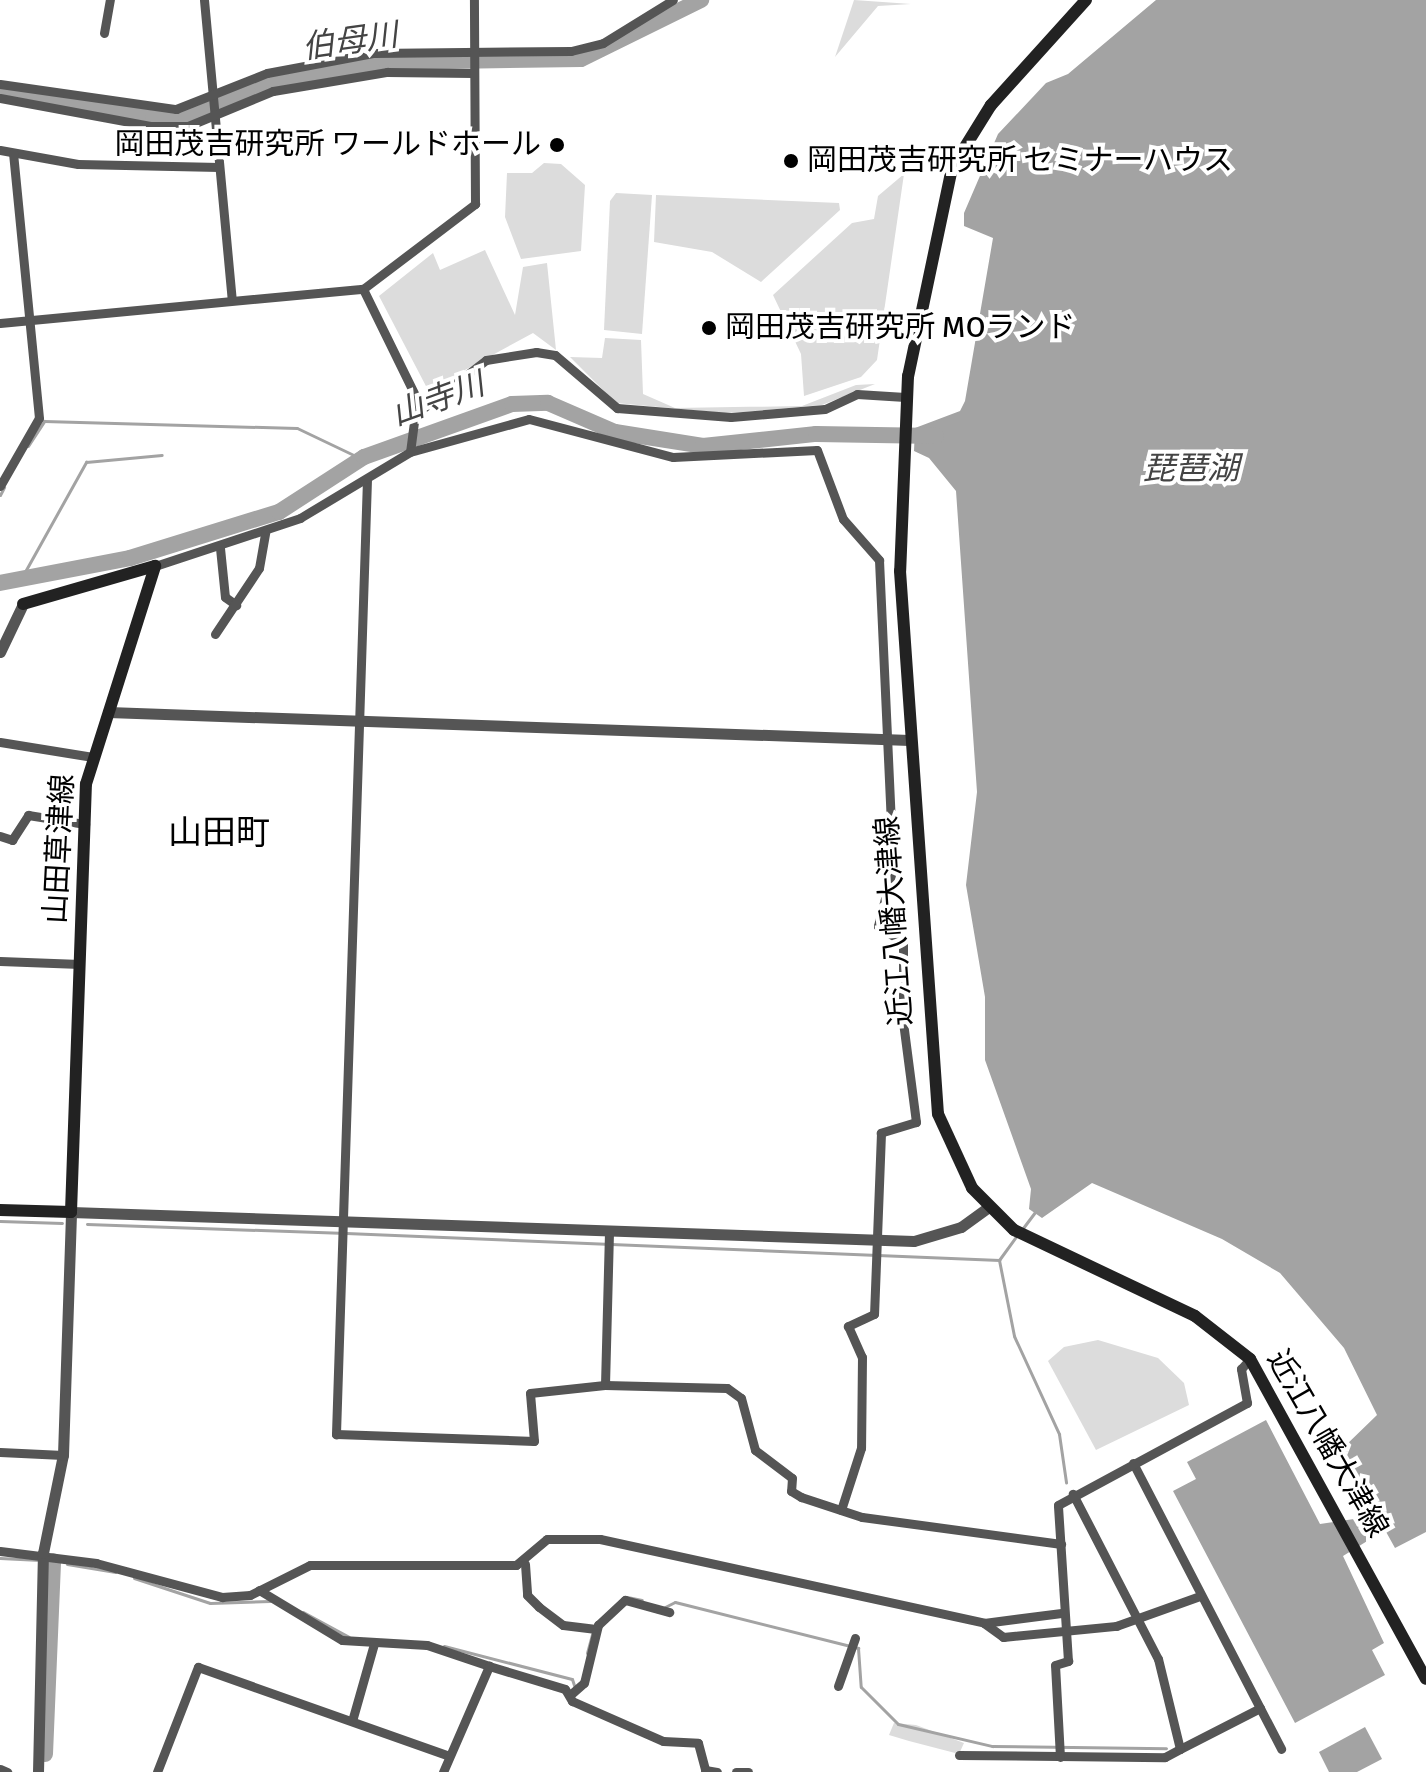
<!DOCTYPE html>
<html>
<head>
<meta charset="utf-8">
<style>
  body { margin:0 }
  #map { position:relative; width:1426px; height:1772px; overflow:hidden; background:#fff; font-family:Signika,"Noto Sans JP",sans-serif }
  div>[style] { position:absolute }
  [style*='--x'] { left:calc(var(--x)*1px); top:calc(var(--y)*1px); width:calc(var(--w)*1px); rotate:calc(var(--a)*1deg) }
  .green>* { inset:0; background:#dcdcdc }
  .water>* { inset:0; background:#a3a3a3 }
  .stream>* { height:3px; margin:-1.5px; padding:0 1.5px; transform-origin:1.5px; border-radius:1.5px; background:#a3a3a3 }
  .river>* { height:16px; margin:-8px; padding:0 8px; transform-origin:8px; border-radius:8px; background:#a3a3a3 }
  .minor>* { height:9px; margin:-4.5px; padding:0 4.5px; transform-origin:4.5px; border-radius:4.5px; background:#555 }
  .tertiary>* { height:11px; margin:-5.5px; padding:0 5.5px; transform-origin:5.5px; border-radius:5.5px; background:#555 }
  .secondary>* { height:12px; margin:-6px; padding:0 6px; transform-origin:6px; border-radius:6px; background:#222 }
  .dots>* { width:22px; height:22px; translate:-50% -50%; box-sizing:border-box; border:4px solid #fff; border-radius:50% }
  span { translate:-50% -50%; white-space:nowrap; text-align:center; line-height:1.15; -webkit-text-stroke:8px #fff; paint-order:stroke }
  .poi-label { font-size:30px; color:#000 }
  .right { translate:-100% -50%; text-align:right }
  .left { translate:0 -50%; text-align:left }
  .street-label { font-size:30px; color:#000 }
  .water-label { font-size:32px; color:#444; font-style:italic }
  .quarter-label { font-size:34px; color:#000 }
</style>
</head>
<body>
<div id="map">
  <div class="green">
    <i style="clip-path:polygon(854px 0,911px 4px,878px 6px,835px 57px)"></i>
    <i style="clip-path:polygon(544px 163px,561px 164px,585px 185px,581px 251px,521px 259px,505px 217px,507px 173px,532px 173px)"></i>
    <i style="clip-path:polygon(904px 174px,877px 360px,861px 377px,804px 396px,801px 354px,773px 295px,852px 223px,874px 219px,878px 196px)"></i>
    <i style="clip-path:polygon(616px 193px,652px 195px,642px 334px,604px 330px,610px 201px)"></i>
    <i style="clip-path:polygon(656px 195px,839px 203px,840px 210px,761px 282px,712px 252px,654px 242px)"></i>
    <i style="clip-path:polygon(485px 250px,515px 315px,523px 267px,547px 263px,556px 350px,533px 333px,428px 390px,379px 296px,433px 253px,440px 270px)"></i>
    <i style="clip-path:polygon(605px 338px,641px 340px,643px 394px,675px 408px,802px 406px,856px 385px,875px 384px,822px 405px,743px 412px,724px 413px,616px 403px,570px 357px,602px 358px)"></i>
    <i style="clip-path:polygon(1098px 1340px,1158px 1358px,1184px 1383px,1189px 1405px,1096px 1450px,1048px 1361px,1064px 1347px)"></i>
    <i style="clip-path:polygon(894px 1723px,916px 1725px,964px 1743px,959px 1754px,909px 1741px,889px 1735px)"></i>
  </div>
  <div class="water">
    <i style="clip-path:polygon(1156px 0,1426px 0,1426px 1532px,1395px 1548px,1385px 1530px,1343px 1556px,1384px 1643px,1372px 1650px,1385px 1675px,1295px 1723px,1173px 1491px,1196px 1479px,1187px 1462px,1266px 1420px,1320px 1524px,1354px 1519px,1373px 1508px,1343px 1448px,1377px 1415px,1344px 1348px,1280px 1273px,1222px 1239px,1092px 1183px,1042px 1218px,1029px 1209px,1031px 1189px,985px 1060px,985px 997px,966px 885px,977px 792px,956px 491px,929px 458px,914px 451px,915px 428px,960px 411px,965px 401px,993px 238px,964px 226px,964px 213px,998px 134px,1046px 83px,1068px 74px)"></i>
    <i style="clip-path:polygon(1365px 1727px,1382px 1759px,1357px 1772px,1329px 1772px,1319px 1752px)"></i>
  </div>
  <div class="stream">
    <i style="--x:28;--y:446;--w:30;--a:-57"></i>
    <i style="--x:44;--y:421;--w:253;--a:1.6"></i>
    <i style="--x:297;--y:428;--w:72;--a:25.5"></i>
    <i style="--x:0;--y:495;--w:9;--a:-63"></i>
    <i style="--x:22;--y:577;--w:132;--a:-60.9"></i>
    <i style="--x:86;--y:462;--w:76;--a:-5.3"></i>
    <i style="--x:0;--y:1221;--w:62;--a:1.8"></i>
    <i style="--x:87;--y:1224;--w:252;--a:2"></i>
    <i style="--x:1023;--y:1228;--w:20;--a:-53"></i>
    <i style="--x:346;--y:1233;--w:654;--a:2.37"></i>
    <i style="--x:999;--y:1260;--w:32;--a:-54"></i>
    <i style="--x:999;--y:1260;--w:77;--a:78.8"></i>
    <i style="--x:1014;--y:1336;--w:108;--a:65.3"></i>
    <i style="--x:1059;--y:1434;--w:49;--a:81.7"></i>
    <i style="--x:0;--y:1558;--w:40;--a:2.9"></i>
    <i style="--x:67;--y:1564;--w:49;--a:9.5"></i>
    <i style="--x:134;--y:1578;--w:80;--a:18.2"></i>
    <i style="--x:210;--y:1603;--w:60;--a:-1.9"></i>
    <i style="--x:627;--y:1597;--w:15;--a:11"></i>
    <i style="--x:665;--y:1607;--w:11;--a:-27"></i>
    <i style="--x:675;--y:1602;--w:189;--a:14.1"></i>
    <i style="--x:858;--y:1648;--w:39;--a:86"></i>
    <i style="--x:861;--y:1687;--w:52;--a:45"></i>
    <i style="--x:898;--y:1724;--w:97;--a:13.2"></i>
    <i style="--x:992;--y:1746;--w:174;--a:0.7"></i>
    <i style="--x:303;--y:1612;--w:52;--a:28.5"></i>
    <i style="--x:444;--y:1646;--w:132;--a:14.5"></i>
    <i style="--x:572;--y:1679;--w:9;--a:72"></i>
    <i style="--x:587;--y:1653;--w:24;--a:-75"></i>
  </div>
  <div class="river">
    <i style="--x:0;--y:91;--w:155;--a:10"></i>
    <i style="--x:153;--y:118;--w:33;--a:-3"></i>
    <i style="--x:186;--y:116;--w:82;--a:-23.1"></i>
    <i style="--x:261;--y:84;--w:127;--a:-10"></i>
    <i style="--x:386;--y:62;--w:195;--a:-0.9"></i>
    <i style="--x:581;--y:59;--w:134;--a:-26.2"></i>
    <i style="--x:0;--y:583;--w:132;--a:-10.9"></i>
    <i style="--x:130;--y:558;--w:156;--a:-17.2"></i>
    <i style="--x:279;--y:512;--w:101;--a:-32.9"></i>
    <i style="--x:364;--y:457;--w:157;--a:-19.7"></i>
    <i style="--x:512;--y:404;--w:36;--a:-2"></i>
    <i style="--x:548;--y:403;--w:73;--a:23.4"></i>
    <i style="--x:615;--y:432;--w:89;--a:9"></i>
    <i style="--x:703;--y:446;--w:114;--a:-6.1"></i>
    <i style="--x:816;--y:434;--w:120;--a:1"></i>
    <i style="--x:45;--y:1754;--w:193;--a:-87.6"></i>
  </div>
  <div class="minor">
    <i style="--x:204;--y:0;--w:301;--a:84.7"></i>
    <i style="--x:104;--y:33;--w:34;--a:-80"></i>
    <i style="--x:0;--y:84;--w:178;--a:8.1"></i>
    <i style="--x:176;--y:109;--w:98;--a:-21.6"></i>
    <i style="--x:267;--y:73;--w:109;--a:-10.6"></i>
    <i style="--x:374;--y:53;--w:197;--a:-0.6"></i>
    <i style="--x:571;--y:51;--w:33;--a:-14"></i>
    <i style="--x:603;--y:43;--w:82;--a:-31.6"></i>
    <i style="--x:0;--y:98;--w:154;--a:10.5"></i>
    <i style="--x:151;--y:126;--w:37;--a:0"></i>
    <i style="--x:188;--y:126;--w:92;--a:-22.4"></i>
    <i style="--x:273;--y:91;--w:116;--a:-9.5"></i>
    <i style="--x:387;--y:72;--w:86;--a:0.7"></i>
    <i style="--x:0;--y:150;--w:79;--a:10.2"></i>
    <i style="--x:78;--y:164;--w:141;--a:1.2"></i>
    <i style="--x:363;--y:289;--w:123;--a:63.9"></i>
    <i style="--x:417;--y:399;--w:53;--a:97.5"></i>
    <i style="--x:0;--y:323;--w:365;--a:-5.4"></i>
    <i style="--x:363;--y:289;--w:141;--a:-37.2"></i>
    <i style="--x:475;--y:204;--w:204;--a:-90.3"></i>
    <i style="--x:417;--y:413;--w:87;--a:-37.5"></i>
    <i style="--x:486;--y:360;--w:51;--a:-9.1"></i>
    <i style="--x:536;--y:352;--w:19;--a:9"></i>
    <i style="--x:555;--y:355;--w:82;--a:40.5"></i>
    <i style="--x:617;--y:408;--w:114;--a:4.5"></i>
    <i style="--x:731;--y:417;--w:94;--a:-4.9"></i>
    <i style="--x:825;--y:409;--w:35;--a:-25"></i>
    <i style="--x:857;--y:394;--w:48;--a:3.6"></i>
    <i style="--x:367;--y:479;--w:956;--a:91.86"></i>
    <i style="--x:336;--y:1434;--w:198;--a:2"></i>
    <i style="--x:534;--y:1441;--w:48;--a:-94.8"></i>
    <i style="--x:530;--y:1393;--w:75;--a:-6.1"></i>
    <i style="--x:605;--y:1385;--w:122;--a:1.4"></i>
    <i style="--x:727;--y:1388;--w:17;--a:36"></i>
    <i style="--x:741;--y:1398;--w:54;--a:74.9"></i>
    <i style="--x:755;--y:1450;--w:46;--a:37.1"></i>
    <i style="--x:792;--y:1478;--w:13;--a:94"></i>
    <i style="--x:791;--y:1491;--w:12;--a:31"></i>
    <i style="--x:801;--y:1497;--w:64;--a:18.2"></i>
    <i style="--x:862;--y:1517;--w:201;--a:7.7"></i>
    <i style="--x:0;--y:486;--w:78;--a:-60.2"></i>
    <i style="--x:39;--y:418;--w:266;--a:-95.6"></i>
    <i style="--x:220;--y:548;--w:49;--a:84.2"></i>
    <i style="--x:225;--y:597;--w:14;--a:36"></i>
    <i style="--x:155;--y:566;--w:153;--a:-18.3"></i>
    <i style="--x:300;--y:518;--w:128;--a:-31"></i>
    <i style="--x:410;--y:452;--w:123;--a:-15.5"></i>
    <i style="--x:529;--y:419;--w:149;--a:14.8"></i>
    <i style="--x:673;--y:457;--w:144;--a:-2.8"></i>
    <i style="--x:817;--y:450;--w:74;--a:69.4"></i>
    <i style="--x:843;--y:519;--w:55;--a:48.7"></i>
    <i style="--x:879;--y:560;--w:307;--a:87.4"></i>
    <i style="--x:893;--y:867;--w:61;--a:104.3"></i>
    <i style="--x:878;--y:926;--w:30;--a:33"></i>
    <i style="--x:903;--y:942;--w:80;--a:90"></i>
    <i style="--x:903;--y:1022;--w:101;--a:82.6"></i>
    <i style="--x:916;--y:1122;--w:37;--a:163"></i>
    <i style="--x:881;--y:1133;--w:181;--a:92.2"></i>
    <i style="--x:874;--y:1314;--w:29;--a:155"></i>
    <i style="--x:848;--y:1326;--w:34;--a:66"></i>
    <i style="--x:862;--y:1357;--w:91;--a:90.6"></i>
    <i style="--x:861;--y:1448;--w:65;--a:107.9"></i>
    <i style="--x:215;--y:634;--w:79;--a:-56.3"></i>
    <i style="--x:259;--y:568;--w:36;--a:-80"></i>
    <i style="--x:0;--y:742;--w:94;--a:9.2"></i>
    <i style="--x:0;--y:836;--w:13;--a:18"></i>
    <i style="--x:12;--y:840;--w:30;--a:-57"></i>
    <i style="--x:28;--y:815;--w:58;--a:9"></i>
    <i style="--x:0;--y:961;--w:80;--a:2.1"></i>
    <i style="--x:605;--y:1385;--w:154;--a:-88.5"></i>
    <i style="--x:0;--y:1452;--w:63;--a:2.7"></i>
    <i style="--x:1133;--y:1463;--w:322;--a:62.6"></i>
    <i style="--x:0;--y:1551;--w:97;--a:7.1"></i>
    <i style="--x:96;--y:1563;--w:131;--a:15.1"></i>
    <i style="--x:222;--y:1597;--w:28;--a:-4"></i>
    <i style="--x:250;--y:1595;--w:67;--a:-26.6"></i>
    <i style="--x:310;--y:1565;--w:206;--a:0"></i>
    <i style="--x:516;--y:1565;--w:40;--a:-40"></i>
    <i style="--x:547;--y:1539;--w:53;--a:0"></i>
    <i style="--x:600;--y:1539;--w:393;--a:12.3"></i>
    <i style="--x:984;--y:1623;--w:24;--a:36"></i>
    <i style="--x:1003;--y:1637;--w:114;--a:-5.6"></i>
    <i style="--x:1116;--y:1626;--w:89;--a:-19.7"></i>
    <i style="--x:525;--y:1564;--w:31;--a:86"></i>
    <i style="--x:527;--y:1595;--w:17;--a:45"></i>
    <i style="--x:539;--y:1607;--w:30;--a:37"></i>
    <i style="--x:563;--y:1625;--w:33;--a:7"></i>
    <i style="--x:259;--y:1590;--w:97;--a:31.1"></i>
    <i style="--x:342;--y:1640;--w:85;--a:3.4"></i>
    <i style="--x:427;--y:1645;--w:65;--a:18.7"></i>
    <i style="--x:984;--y:1623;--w:78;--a:-7.4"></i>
    <i style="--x:838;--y:1686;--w:51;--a:-70.5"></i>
    <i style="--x:570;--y:1695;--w:18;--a:-41"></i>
    <i style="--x:584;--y:1683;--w:60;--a:-76.4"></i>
    <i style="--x:598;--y:1625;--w:37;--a:-43"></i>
    <i style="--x:625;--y:1600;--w:46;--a:15.3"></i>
    <i style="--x:352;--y:1721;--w:80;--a:-74.1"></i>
    <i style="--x:1180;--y:1749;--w:90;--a:-27.1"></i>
    <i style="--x:959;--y:1755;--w:206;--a:0.6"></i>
    <i style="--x:1165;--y:1757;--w:17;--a:-28"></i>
    <i style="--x:1180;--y:1749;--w:93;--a:-103.7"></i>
    <i style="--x:1158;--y:1659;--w:186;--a:-117.3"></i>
    <i style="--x:1060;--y:1757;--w:92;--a:-93.1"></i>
    <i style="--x:1055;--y:1665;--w:14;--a:-17"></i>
    <i style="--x:1068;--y:1661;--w:156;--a:-93.7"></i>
    <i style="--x:1058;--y:1505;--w:215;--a:-28.4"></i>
    <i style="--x:1247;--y:1403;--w:35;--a:-100"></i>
    <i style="--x:1241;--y:1369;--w:13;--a:-48"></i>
    <i style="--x:0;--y:1769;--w:8;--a:23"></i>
    <i style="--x:157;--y:1772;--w:113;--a:-68.7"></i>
    <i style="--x:198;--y:1667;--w:266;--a:19.5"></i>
    <i style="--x:443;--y:1772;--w:116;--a:-66.5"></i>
    <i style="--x:489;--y:1666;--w:79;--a:16.8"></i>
    <i style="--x:565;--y:1689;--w:14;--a:60"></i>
    <i style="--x:572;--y:1701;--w:99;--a:23.7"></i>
    <i style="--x:663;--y:1741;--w:35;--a:3"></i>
    <i style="--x:698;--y:1743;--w:28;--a:75"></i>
    <i style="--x:705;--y:1770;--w:12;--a:9"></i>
    <i style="--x:736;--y:1772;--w:12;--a:0"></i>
  </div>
  <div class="tertiary">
    <i style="--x:0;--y:652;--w:53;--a:-64.4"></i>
    <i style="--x:108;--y:712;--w:802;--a:2"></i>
    <i style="--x:38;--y:1772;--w:219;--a:-88.7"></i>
    <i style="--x:43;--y:1553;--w:100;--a:-78.5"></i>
    <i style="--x:63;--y:1455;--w:243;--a:-88.1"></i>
    <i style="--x:71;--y:1212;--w:843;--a:1.97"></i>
    <i style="--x:914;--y:1241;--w:49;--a:-16.6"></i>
    <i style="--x:961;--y:1227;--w:32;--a:-36"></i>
  </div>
  <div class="secondary">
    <i style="--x:1086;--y:0;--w:142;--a:132.1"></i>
    <i style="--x:991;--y:105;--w:74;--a:121.8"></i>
    <i style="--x:952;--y:168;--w:213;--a:101.9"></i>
    <i style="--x:908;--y:376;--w:195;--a:92.3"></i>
    <i style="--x:900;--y:571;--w:544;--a:86"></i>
    <i style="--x:938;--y:1114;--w:81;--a:65.3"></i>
    <i style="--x:972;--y:1188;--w:59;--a:45"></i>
    <i style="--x:1014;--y:1230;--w:200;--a:25.4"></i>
    <i style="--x:1195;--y:1316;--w:70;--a:38"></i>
    <i style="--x:1250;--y:1359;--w:365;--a:61.2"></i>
    <i style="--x:23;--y:604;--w:137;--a:-16.1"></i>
    <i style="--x:0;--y:1210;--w:71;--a:1.6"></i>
    <i style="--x:71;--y:1212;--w:428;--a:-88"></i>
    <i style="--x:86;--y:784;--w:229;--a:-72.4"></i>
  </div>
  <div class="dots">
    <i style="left:557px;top:145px;background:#000"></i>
    <i style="left:791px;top:161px;background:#000"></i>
    <i style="left:709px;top:328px;background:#000"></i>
  </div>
  <div class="poi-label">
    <span class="right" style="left:541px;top:145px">岡田茂吉研究所 ワールドホール</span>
    <span class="left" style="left:807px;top:161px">岡田茂吉研究所 セミナーハウス</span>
    <span class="left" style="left:725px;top:328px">岡田茂吉研究所 MOランド</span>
  </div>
  <div class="street-label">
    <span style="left:60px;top:849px;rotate:-87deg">山田草津線</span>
    <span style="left:895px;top:921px;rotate:-94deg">近江八幡大津線</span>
    <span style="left:1327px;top:1444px;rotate:60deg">近江八幡大津線</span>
  </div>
  <div class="water-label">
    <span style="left:350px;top:42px;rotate:-8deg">伯母川</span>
    <span style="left:438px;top:400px;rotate:-20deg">山寺川</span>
    <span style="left:1191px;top:469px">琵琶湖</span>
  </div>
  <div class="quarter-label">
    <span style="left:219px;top:834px">山田町</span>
  </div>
</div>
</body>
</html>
